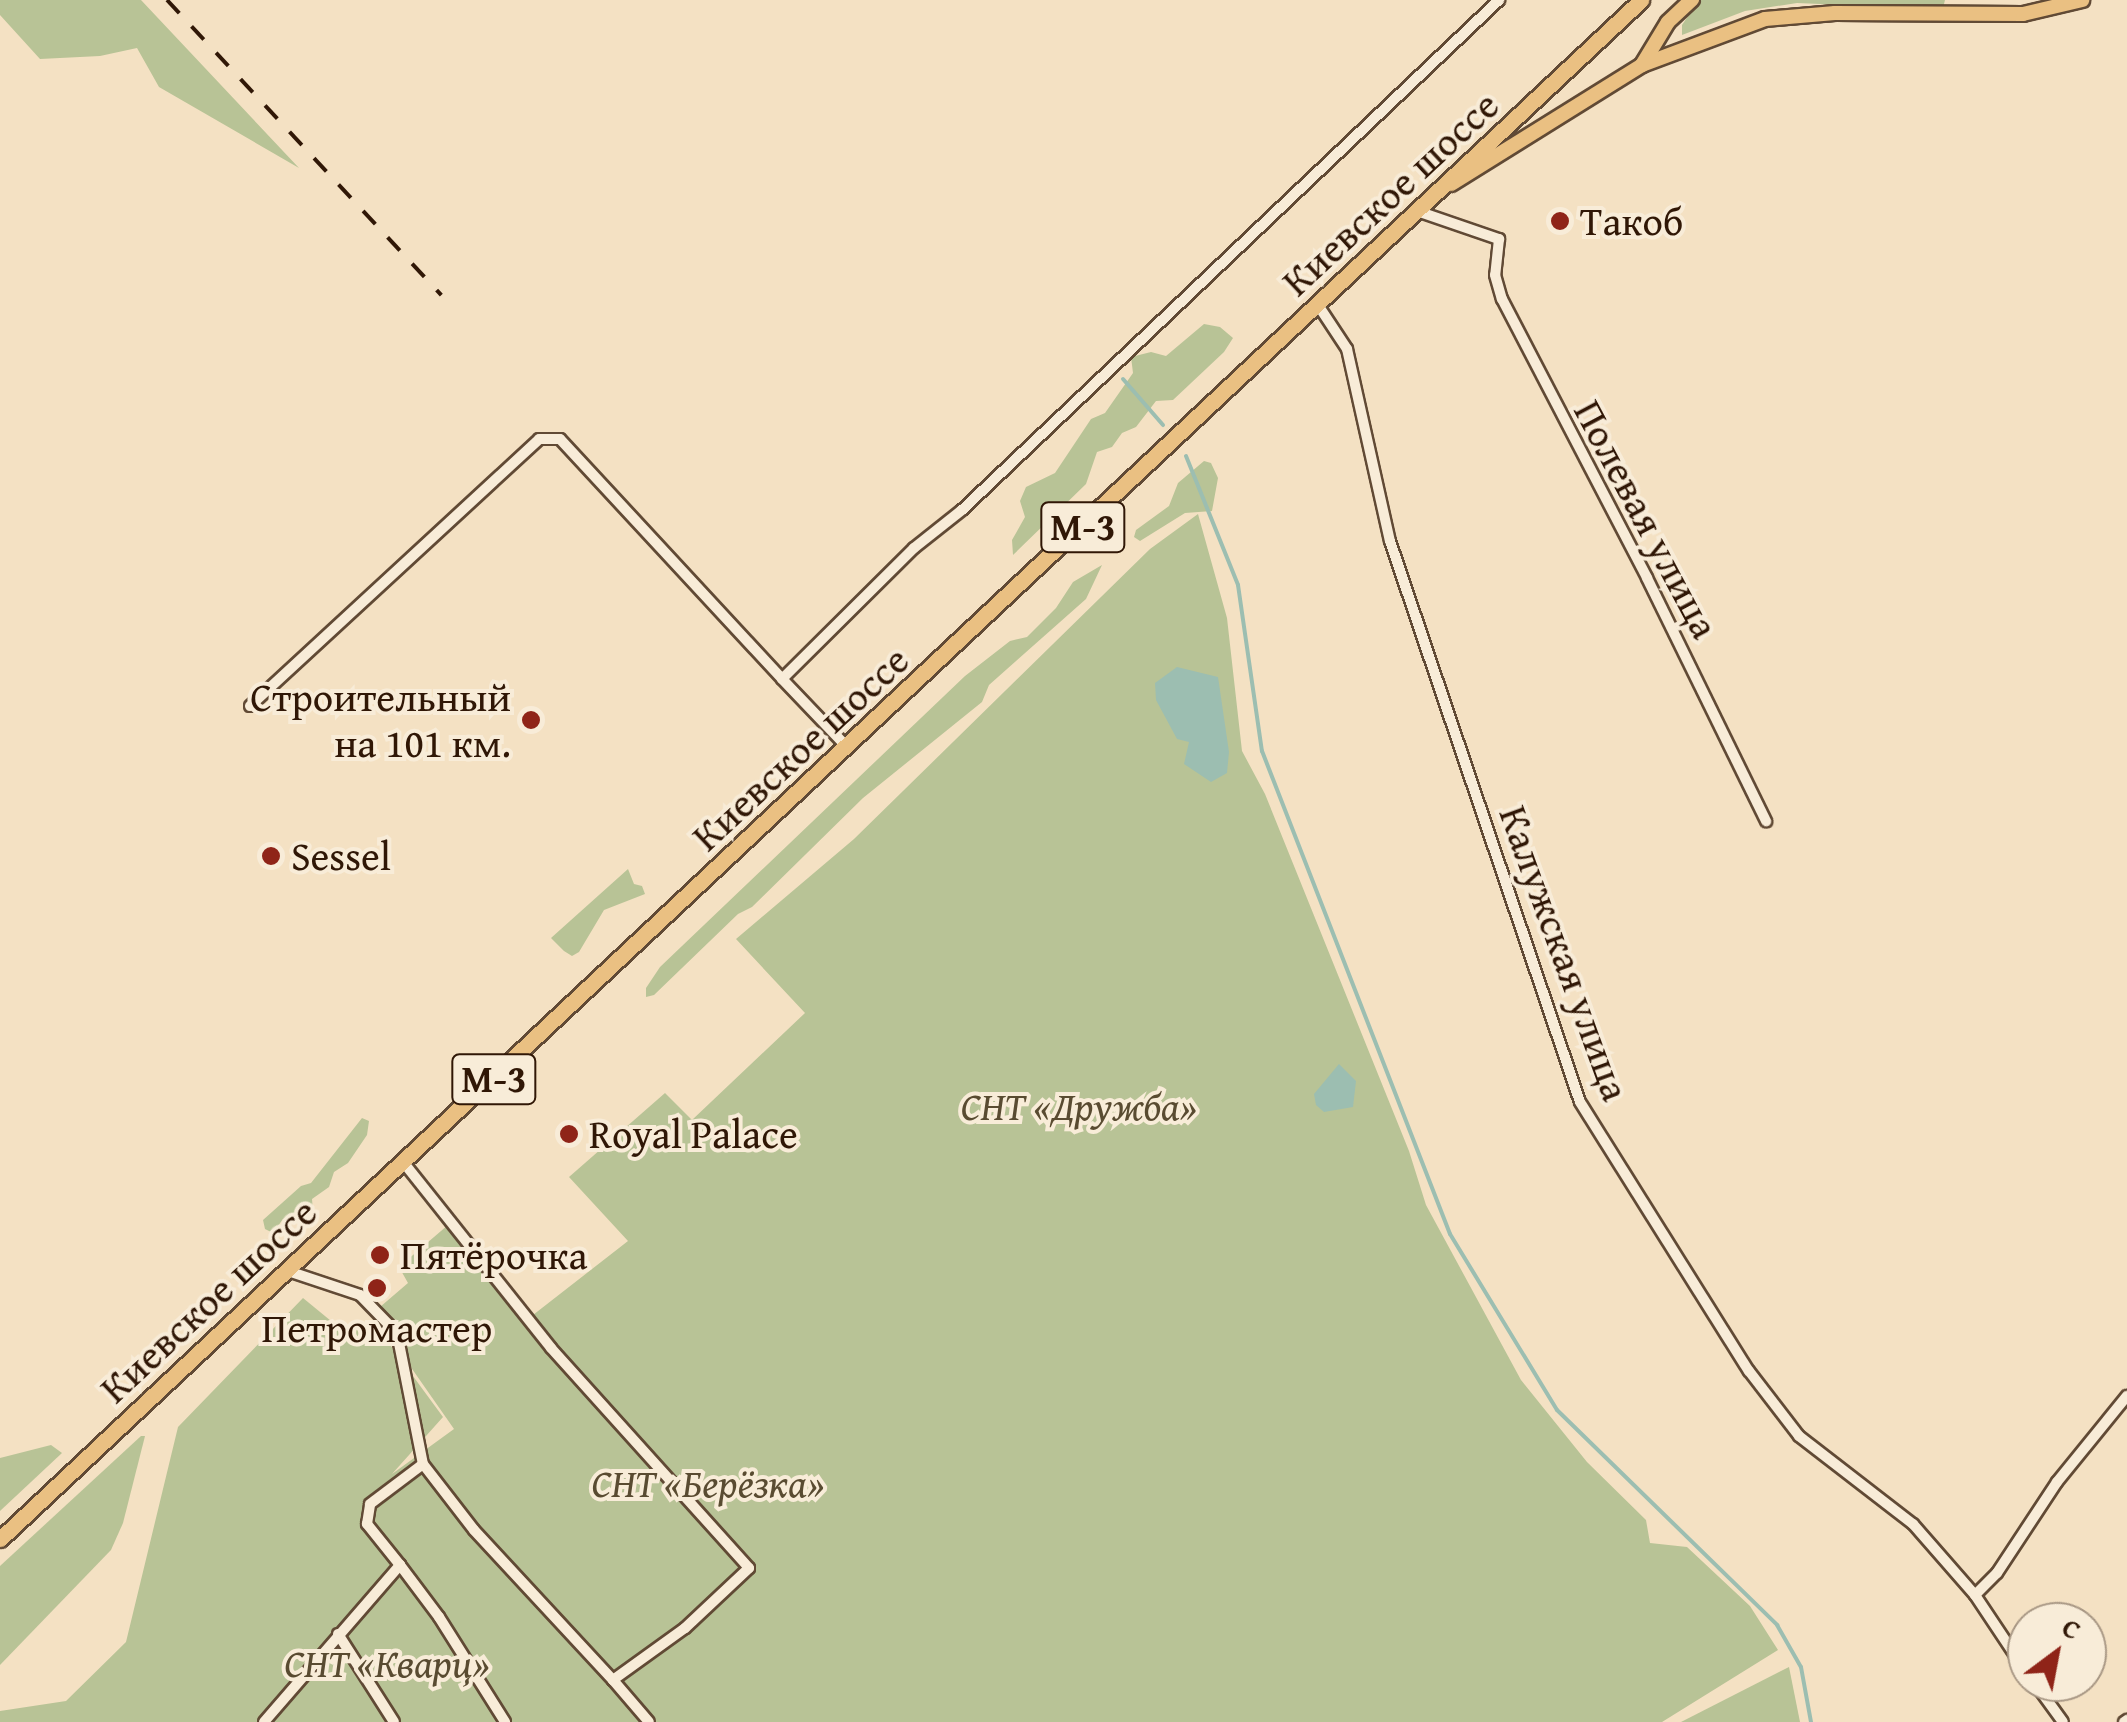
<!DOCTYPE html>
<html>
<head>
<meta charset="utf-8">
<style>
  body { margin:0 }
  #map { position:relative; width:2127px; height:1722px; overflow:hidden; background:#f4e1c3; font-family:"Gentium Book Plus",serif }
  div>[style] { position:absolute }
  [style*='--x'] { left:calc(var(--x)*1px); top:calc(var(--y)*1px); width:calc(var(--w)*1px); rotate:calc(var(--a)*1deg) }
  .green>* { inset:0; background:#b8c396 }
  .water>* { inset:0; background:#9cbeb1 }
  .stream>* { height:4px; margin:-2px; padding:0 2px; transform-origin:2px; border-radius:2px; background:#9cbeb1 }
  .roads { filter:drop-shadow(2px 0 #614a35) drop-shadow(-2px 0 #614a35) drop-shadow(0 2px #614a35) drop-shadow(0 -2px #614a35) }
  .minor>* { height:10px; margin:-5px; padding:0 5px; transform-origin:5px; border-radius:5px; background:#f8ecd8 }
  .major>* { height:14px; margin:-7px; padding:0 7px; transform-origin:7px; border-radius:7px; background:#eac082 }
  .highway>* { height:15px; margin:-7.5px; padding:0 7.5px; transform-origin:7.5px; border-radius:7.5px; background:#eac082 }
  .rail>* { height:4px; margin-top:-2px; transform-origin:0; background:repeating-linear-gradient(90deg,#301706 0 18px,transparent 0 36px) }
  .dots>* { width:28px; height:28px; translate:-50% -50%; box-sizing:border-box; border:5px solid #f8ecd8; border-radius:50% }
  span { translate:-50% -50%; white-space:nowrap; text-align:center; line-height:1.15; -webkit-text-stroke:8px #f8ecd8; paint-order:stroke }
  .shield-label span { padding:2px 8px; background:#f8ecd8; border:2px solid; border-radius:8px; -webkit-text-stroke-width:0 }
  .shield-label { font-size:38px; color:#301706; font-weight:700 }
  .street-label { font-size:40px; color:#301706 }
  .poi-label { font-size:40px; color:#301706 }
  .left { translate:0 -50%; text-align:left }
  .right { translate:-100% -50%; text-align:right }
  .park-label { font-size:40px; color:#594b31; font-style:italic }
  .north { position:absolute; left:2007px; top:1602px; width:100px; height:100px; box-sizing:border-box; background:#f8ecd8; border:2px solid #a89784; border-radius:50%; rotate:32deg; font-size:28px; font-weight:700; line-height:40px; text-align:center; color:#301706 }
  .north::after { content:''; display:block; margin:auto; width:35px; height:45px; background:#8f2418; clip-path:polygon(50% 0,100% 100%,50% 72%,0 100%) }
</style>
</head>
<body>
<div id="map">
  <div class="green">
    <i style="clip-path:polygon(0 0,141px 0,299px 168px,159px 87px,137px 48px,100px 56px,40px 59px,0 15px)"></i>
    <i style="clip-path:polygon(1699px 0,1945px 0,1943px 8px,1933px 9px,1797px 3px,1745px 11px,1682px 35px,1682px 25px)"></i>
    <i style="clip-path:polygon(1204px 324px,1220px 327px,1233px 338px,1224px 352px,1173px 400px,1156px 401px,1136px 427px,1122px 433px,1112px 447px,1097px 452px,1086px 484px,1013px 555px,1012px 540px,1025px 517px,1020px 501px,1026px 487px,1055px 473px,1091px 419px,1105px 413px,1133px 373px,1131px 357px,1151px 352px,1166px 356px)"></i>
    <i style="clip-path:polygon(1204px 461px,1211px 463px,1218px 478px,1212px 511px,1185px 513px,1140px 541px,1134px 537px,1136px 530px,1169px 506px,1178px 483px)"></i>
    <i style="clip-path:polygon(1198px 514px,1227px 618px,1242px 751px,1265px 794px,1409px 1151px,1426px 1205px,1521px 1380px,1587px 1462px,1646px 1520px,1650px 1543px,1687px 1547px,1750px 1606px,1778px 1650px,1662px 1722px,0 1722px,0 1711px,66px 1701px,126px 1642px,178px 1427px,303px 1298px,342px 1330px,377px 1327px,443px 1417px,392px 1474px,454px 1429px,373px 1313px,408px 1283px,399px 1267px,448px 1225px,524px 1322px,628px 1241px,569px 1177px,665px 1093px,692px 1120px,805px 1013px,736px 939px,854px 839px,1150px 549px)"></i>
    <i style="clip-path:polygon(1102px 565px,1086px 599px,989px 685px,982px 702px,863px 798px,752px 907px,738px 914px,654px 995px,646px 997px,646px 988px,660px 967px,965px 676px,1010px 641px,1027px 637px,1056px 608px,1073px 582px)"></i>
    <i style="clip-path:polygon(628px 869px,634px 884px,642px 886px,645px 894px,604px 910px,579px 952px,572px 956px,564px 951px,551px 938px)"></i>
    <i style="clip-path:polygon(362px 1118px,369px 1121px,367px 1135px,348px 1163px,334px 1172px,329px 1187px,312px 1199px,313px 1211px,283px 1219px,273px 1233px,265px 1229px,263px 1220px,301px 1186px,311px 1183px)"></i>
    <i style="clip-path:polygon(141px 1436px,145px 1436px,123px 1523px,111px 1550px,0 1665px,0 1566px)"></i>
    <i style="clip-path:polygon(51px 1445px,62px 1453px,0 1511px,0 1458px)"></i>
    <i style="clip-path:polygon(1789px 1667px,1800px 1722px,1681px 1722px)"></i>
  </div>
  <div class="water">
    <i style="clip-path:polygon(1177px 667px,1218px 677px,1229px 752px,1227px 773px,1211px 782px,1184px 764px,1189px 742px,1177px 739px,1156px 700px,1155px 683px)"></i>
    <i style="clip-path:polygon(1339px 1064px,1356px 1081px,1353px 1107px,1324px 1112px,1316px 1105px,1314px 1094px)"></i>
  </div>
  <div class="stream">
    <i style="--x:1123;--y:379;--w:61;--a:49"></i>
    <i style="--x:1186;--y:456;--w:139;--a:68"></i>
    <i style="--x:1238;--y:585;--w:168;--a:81.8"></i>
    <i style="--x:1262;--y:751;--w:518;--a:68.73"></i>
    <i style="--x:1450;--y:1234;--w:206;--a:58.7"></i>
    <i style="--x:1557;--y:1410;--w:308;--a:44.3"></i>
    <i style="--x:1777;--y:1625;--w:48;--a:60.3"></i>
    <i style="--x:1801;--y:1667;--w:56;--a:79.7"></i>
  </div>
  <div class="roads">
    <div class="minor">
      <i style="--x:1417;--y:211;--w:87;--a:18.9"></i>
      <i style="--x:1499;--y:239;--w:36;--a:96"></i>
      <i style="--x:1495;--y:275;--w:25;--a:74"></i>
      <i style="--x:1502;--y:299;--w:314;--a:62.5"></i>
      <i style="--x:1647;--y:578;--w:271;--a:63.9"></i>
      <i style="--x:1318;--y:305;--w:53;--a:56.6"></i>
      <i style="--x:1347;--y:349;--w:197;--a:77.4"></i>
      <i style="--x:1390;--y:541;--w:592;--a:71.29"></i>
      <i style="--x:1580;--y:1102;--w:318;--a:57.9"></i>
      <i style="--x:1749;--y:1371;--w:82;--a:52.4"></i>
      <i style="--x:1799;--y:1436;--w:144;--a:37.7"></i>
      <i style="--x:1913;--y:1524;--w:94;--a:48.9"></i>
      <i style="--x:1975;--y:1595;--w:94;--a:56.3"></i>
      <i style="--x:250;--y:706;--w:393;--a:-42.7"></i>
      <i style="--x:539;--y:439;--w:21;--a:0"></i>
      <i style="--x:560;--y:439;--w:327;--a:47.2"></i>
      <i style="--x:848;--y:748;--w:95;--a:-133.7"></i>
      <i style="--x:782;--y:679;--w:186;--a:-44.8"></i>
      <i style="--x:914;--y:548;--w:61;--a:-38.4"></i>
      <i style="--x:962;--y:510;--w:741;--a:-43.52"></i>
      <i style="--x:404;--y:1163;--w:236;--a:51.5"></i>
      <i style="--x:551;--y:1348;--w:296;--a:48"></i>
      <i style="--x:749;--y:1568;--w:88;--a:136.8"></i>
      <i style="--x:685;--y:1628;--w:89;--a:144.2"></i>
      <i style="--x:613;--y:1680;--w:55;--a:49.4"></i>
      <i style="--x:288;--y:1271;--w:76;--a:18.4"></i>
      <i style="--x:360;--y:1295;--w:53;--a:45.8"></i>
      <i style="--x:397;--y:1333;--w:134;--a:78.8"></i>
      <i style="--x:423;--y:1464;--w:83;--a:52.3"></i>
      <i style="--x:474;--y:1530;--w:205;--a:47.2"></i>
      <i style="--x:400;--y:1565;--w:65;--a:53.1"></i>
      <i style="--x:439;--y:1617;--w:124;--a:57.8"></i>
      <i style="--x:1975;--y:1595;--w:31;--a:-45"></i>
      <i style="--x:1997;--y:1573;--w:109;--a:-56.6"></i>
      <i style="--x:2057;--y:1482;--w:111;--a:-50.9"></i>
      <i style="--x:338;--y:1634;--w:104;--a:57.5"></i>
      <i style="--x:2034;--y:1682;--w:49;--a:54.1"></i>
      <i style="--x:264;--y:1722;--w:208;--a:-49.1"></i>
      <i style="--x:400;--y:1565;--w:53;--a:-128.8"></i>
      <i style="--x:367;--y:1524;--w:20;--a:-81"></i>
      <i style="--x:370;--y:1504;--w:66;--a:-37"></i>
      <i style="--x:2124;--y:1722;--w:4;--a:-34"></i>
    </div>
    <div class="major">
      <i style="--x:1642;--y:65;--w:50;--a:-58.8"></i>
      <i style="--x:1668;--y:22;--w:33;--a:-43"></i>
      <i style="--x:1451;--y:184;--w:225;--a:-31.9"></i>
      <i style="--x:1642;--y:65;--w:131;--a:-20.5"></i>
      <i style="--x:1765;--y:19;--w:70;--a:-4.9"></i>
      <i style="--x:1835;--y:13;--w:188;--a:0.3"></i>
      <i style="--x:2023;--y:14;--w:61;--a:-13.3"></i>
    </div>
    <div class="highway">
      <i style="--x:0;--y:1539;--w:2250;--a:-43.16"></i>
    </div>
  </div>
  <div class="rail">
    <i style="--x:167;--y:0;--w:403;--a:47.1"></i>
  </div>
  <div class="dots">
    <i style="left:1560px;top:221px;background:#8f2418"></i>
    <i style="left:531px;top:720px;background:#8f2418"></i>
    <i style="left:271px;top:856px;background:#8f2418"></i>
    <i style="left:569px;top:1134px;background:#8f2418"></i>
    <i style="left:380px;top:1255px;background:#8f2418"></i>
    <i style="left:377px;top:1288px;background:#8f2418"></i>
  </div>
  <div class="shield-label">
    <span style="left:1083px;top:527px">М-3</span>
    <span style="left:494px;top:1079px">М-3</span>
  </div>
  <div class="street-label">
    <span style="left:1390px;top:193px;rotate:-43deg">Киевское шоссе</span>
    <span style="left:1647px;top:519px;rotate:62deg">Полевая улица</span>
    <span style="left:800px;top:748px;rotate:-43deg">Киевское шоссе</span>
    <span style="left:1565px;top:953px;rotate:70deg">Калужская улица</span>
    <span style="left:208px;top:1300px;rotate:-43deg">Киевское шоссе</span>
  </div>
  <div class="poi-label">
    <span class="left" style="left:1580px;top:221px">Такоб</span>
    <span class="right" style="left:511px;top:720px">Строительный<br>на 101 км.</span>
    <span class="left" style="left:291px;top:856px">Sessel</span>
    <span class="left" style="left:589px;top:1134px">Royal Palace</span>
    <span class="left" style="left:400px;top:1255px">Пятёрочка</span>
    <span style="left:377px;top:1328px">Петромастер</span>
  </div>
  <div class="park-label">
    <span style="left:1079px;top:1106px">СНТ «Дружба»</span>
    <span style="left:708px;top:1483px">СНТ «Берёзка»</span>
    <span style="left:387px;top:1663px">СНТ «Кварц»</span>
  </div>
  <div class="north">С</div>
</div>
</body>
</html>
